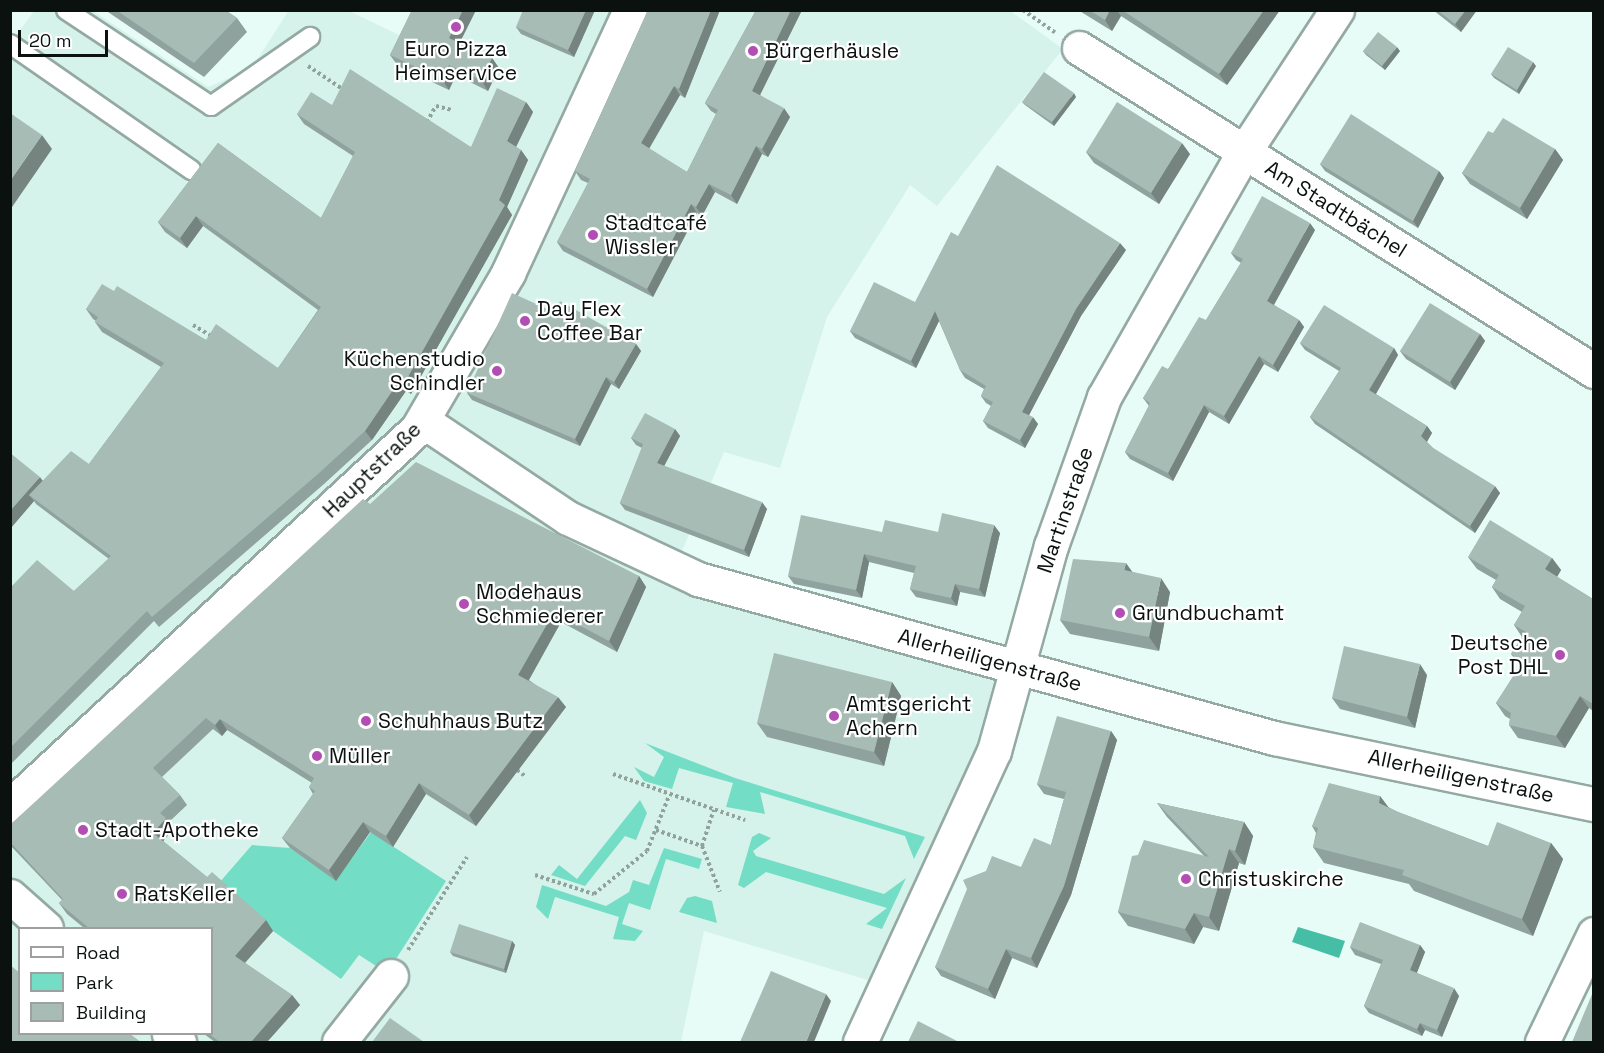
<!DOCTYPE html>
<html>
<head>
<meta charset="utf-8">
<style>
  body { margin:0 }
  #map { position:relative; width:1604px; height:1053px; overflow:hidden; background:#e7fcf6; font-family:"Space Grotesk",sans-serif }
  div>[style] { position:absolute }
  [style*='--x'] { left:calc(var(--x)*1px); top:calc(var(--y)*1px); width:calc(var(--w)*1px); rotate:calc(var(--a)*1deg) }
  .built>* { inset:0; background:#d5f3eb }
  .green>* { inset:0; background:#74ddc5 }
  .water>* { inset:0; background:#46bea6 }
  .path>* { height:4px; margin-top:-2px; transform-origin:0; background:repeating-linear-gradient(90deg,#91a19c 0 3px,transparent 0 6px) }
  .roads { filter:drop-shadow(2px 0 #95a9a3) drop-shadow(-2px 0 #95a9a3) drop-shadow(0 2px #95a9a3) drop-shadow(0 -2px #95a9a3) }
  .lane>* { height:18px; margin:-9px; padding:0 9px; transform-origin:9px; border-radius:9px; background:#fff }
  .street>* { height:33px; margin:-16.5px; padding:0 16.5px; transform-origin:16.5px; border-radius:16.5px; background:#fff }
  .secondary>* { height:33px; margin:-16.5px; padding:0 16.5px; transform-origin:16.5px; border-radius:16.5px; background:#fff }
  .wall>* { inset:0; background:#90a29d }
  .shaded-wall>* { inset:0; background:#76847f }
  .building>* { inset:0; background:#a8bcb6 }
  .dots>* { width:16px; height:16px; translate:-50% -50%; box-sizing:border-box; border:3px solid #fff; border-radius:50% }
  span { translate:-50% -50%; white-space:nowrap; text-align:center; line-height:1.15; -webkit-text-stroke:4.5px #fff; paint-order:stroke }
  .poi-label { font-size:21px; color:#0a110f }
  .left { translate:0 -50%; text-align:left }
  .right { translate:-100% -50%; text-align:right }
  .street-label { font-size:21px; color:#0a110f }
  .frame { position:absolute; inset:0; border:12px solid #0a110f; pointer-events:none }
  .legend { position:absolute; left:18px; top:927px; width:195px; height:108px; box-sizing:border-box; background:#fff; border:2px solid #9da09f; margin:0; padding:8px 10px; list-style:none; font-size:18px; color:#0a110f }
  .legend li { display:flex; align-items:center; gap:12px; height:30px }
  .legend b { width:30px; border:2px solid #9da09f }
  .scale { position:absolute; left:18px; top:30px; width:90px; height:27px; box-sizing:border-box; border:3px solid #0a110f; border-top:0; padding-left:8px; font-size:18px; line-height:21px; white-space:nowrap; color:#0a110f; -webkit-text-stroke:4px #fff; paint-order:stroke }
</style>
</head>
<body>
<div id="map">
  <div class="built">
    <i style="clip-path:polygon(evenodd,289px 10px,349px 11px,399px 35px,416px 10px,1009px 10px,1063px 49px,937px 206px,910px 185px,827px 317px,780px 468px,724px 452px,676px 565px,1009px 658px,963px 814px,881px 984px,704px 931px,681px 1042px,11px 1042px,10px 44px,34px 11px,93px 11px,208px 87px,252px 68px,289px 10px,20px 928px,212px 928px,212px 1034px,20px 1034px,20px 928px)"></i>
  </div>
  <div class="green">
    <i style="clip-path:polygon(645px 743px,735px 778px,925px 837px,914px 859px,905px 836px,760px 792px,765px 814px,726px 807px,733px 783px,679px 768px,672px 789px,644px 781px,634px 767px,654px 777px,664px 757px)"></i>
    <i style="clip-path:polygon(640px 800px,647px 813px,636px 840px,625px 836px,585px 886px,551px 875px,559px 865px,577px 879px)"></i>
    <i style="clip-path:polygon(371px 832px,446px 881px,387px 973px,359px 955px,341px 979px,273px 931px,219px 883px,252px 845px,290px 848px,336px 880px)"></i>
    <i style="clip-path:polygon(759px 833px,771px 838px,753px 851px,756px 856px,884px 894px,906px 878px,882px 929px,866px 924px,887px 908px,766px 872px,744px 888px,738px 885px,752px 837px)"></i>
    <i style="clip-path:polygon(664px 848px,702px 859px,699px 869px,666px 859px,650px 910px,629px 903px,622px 924px,643px 931px,635px 941px,613px 939px,619px 917px,555px 897px,548px 919px,536px 907px,542px 885px,606px 906px,629px 892px,633px 880px,649px 885px)"></i>
    <i style="clip-path:polygon(695px 896px,712px 901px,717px 923px,679px 912px,687px 898px)"></i>
  </div>
  <div class="water">
    <i style="clip-path:polygon(1298px 927px,1345px 941px,1339px 958px,1292px 942px)"></i>
  </div>
  <div class="path">
    <i style="--x:1023;--y:10;--w:39;--a:35"></i>
    <i style="--x:308;--y:66;--w:43;--a:33.7"></i>
    <i style="--x:427;--y:122;--w:18;--a:-61"></i>
    <i style="--x:436;--y:106;--w:16;--a:14"></i>
    <i style="--x:193;--y:325;--w:23;--a:31"></i>
    <i style="--x:517;--y:770;--w:10;--a:37"></i>
    <i style="--x:613;--y:774;--w:140;--a:19.2"></i>
    <i style="--x:656;--y:830;--w:49;--a:19.2"></i>
    <i style="--x:702;--y:846;--w:38;--a:-72"></i>
    <i style="--x:702;--y:846;--w:49;--a:68.6"></i>
    <i style="--x:535;--y:875;--w:62;--a:17.9"></i>
    <i style="--x:594;--y:894;--w:68;--a:-39.1"></i>
    <i style="--x:647;--y:851;--w:59;--a:-68.2"></i>
    <i style="--x:408;--y:950;--w:110;--a:-57.6"></i>
  </div>
  <div class="roads">
    <div class="lane">
      <i style="--x:66;--y:10;--w:174;--a:33.5"></i>
      <i style="--x:211;--y:106;--w:121;--a:-34.9"></i>
      <i style="--x:10;--y:44;--w:221;--a:34.8"></i>
    </div>
    <div class="street">
      <i style="--x:1079;--y:48;--w:608;--a:32.1"></i>
      <i style="--x:10;--y:896;--w:48;--a:41.6"></i>
      <i style="--x:169;--y:1034;--w:13;--a:39"></i>
      <i style="--x:339;--y:1042;--w:84;--a:-51.8"></i>
      <i style="--x:860;--y:1042;--w:320;--a:-65.3"></i>
      <i style="--x:994;--y:751;--w:213;--a:-74.5"></i>
      <i style="--x:1051;--y:546;--w:158;--a:-70.4"></i>
      <i style="--x:1104;--y:397;--w:282;--a:-60.3"></i>
      <i style="--x:1244;--y:152;--w:170;--a:-56.8"></i>
      <i style="--x:1542;--y:1042;--w:120;--a:-64.3"></i>
    </div>
    <div class="secondary">
      <i style="--x:423;--y:421;--w:174;--a:33.8"></i>
      <i style="--x:568;--y:518;--w:144;--a:25.1"></i>
      <i style="--x:698;--y:579;--w:598;--a:15.43"></i>
      <i style="--x:1274;--y:738;--w:327;--a:11.7"></i>
      <i style="--x:10;--y:806;--w:555;--a:-42.81"></i>
      <i style="--x:417;--y:429;--w:181;--a:-59.7"></i>
      <i style="--x:508;--y:273;--w:290;--a:-65.1"></i>
    </div>
  </div>
  <div class="wall">
    <i style="clip-path:polygon(105px 10px,225px 10px,237px 18px,247px 32px,204px 77px)"></i>
    <i style="clip-path:polygon(412px 10px,473px 10px,475px 12px,460px 42px,492px 58px,499px 68px,488px 91px,456px 75px,449px 90px,398px 66px,390px 55px)"></i>
    <i style="clip-path:polygon(595px 10px,574px 57px,521px 34px,516px 27px)"></i>
    <i style="clip-path:polygon(648px 10px,720px 10px,685px 98px,680px 95px,649px 149px,687px 172px,716px 114px,711px 111px,705px 103px,756px 10px,800px 10px,801px 12px,760px 95px,790px 117px,768px 157px,762px 154px,737px 204px,715px 192px,702px 216px,697px 213px,653px 297px,563px 251px,557px 242px,588px 183px,581px 180px,575px 171px)"></i>
    <i style="clip-path:polygon(1078px 10px,1280px 10px,1227px 85px,1121px 16px,1112px 31px)"></i>
    <i style="clip-path:polygon(1433px 10px,1477px 10px,1461px 32px)"></i>
    <i style="clip-path:polygon(1363px 51px,1400px 51px,1385px 70px,1366px 55px)"></i>
    <i style="clip-path:polygon(1536px 66px,1519px 94px,1494px 78px,1491px 74px)"></i>
    <i style="clip-path:polygon(1076px 97px,1054px 126px,1025px 105px,1022px 102px)"></i>
    <i style="clip-path:polygon(526px 102px,533px 112px,516px 147px,521px 150px,528px 160px,507px 207px,512px 215px,411px 394px,406px 391px,372px 440px,324px 484px,159px 627px,154px 621px,10px 765px,10px 588px,74px 591px,109px 559px,36px 504px,34px 501px,10px 529px,10px 453px,43px 481px,89px 464px,161px 367px,102px 332px,95px 322px,96px 321px,93px 319px,86px 309px,114px 291px,206px 340px,278px 368px,318px 310px,203px 226px,187px 248px,165px 232px,158px 222px,218px 143px,321px 218px,353px 156px,304px 124px,297px 114px,332px 105px,471px 147px)"></i>
    <i style="clip-path:polygon(1493px 133px,1555px 149px,1563px 160px,1527px 219px,1470px 184px,1462px 173px)"></i>
    <i style="clip-path:polygon(1086px 152px,1190px 154px,1159px 204px,1094px 163px)"></i>
    <i style="clip-path:polygon(1320px 164px,1439px 171px,1444px 178px,1418px 228px,1325px 171px)"></i>
    <i style="clip-path:polygon(1315px 230px,1274px 305px,1299px 320px,1304px 327px,1278px 372px,1264px 364px,1229px 424px,1209px 412px,1173px 481px,1130px 459px,1125px 452px,1149px 406px,1143px 398px,1168px 369px,1206px 320px,1241px 263px,1236px 260px,1231px 253px)"></i>
    <i style="clip-path:polygon(1126px 250px,1081px 316px,1029px 415px,1038px 424px,1025px 448px,988px 428px,983px 421px,991px 406px,986px 403px,981px 396px,984px 389px,965px 378px,960px 370px,939px 321px,916px 368px,855px 338px,850px 331px,915px 302px)"></i>
    <i style="clip-path:polygon(554px 312px,636px 344px,641px 351px,619px 389px,611px 384px,580px 446px,472px 400px,467px 393px)"></i>
    <i style="clip-path:polygon(1480px 334px,1485px 341px,1455px 390px,1406px 359px,1400px 351px)"></i>
    <i style="clip-path:polygon(1300px 343px,1394px 348px,1398px 355px,1376px 394px,1427px 426px,1432px 433px,1427px 442px,1433px 448px,1500px 493px,1475px 533px,1315px 424px,1310px 417px,1339px 371px,1305px 350px)"></i>
    <i style="clip-path:polygon(675px 429px,680px 436px,664px 466px,767px 509px,749px 557px,625px 510px,620px 503px,642px 448px,636px 445px,631px 438px)"></i>
    <i style="clip-path:polygon(370px 504px,639px 576px,646px 587px,617px 652px,561px 622px,529px 680px,566px 707px,476px 826px,426px 794px,393px 847px,370px 832px,336px 881px,290px 848px,282px 838px,313px 794px,309px 787px,312px 783px,227px 730px,222px 736px,213px 729px,162px 777px,180px 795px,187px 805px,169px 822px,173px 829px,163px 841px,207px 877px,266px 920px,273px 931px,245px 963px,292px 995px,300px 1005px,267px 1042px,215px 1042px,204px 1034px,212px 1034px,212px 928px,84px 928px,67px 914px,59px 903px,62px 900px,10px 845px,10px 825px)"></i>
    <i style="clip-path:polygon(882px 532px,1000px 533px,985px 597px,960px 592px,957px 606px,916px 597px,910px 589px,914px 573px,869px 562px,862px 598px,794px 584px,788px 576px)"></i>
    <i style="clip-path:polygon(1468px 557px,1552px 558px,1561px 570px,1557px 577px,1593px 599px,1593px 711px,1589px 708px,1565px 748px,1518px 738px,1509px 725px,1510px 719px,1505px 716px,1496px 703px,1520px 666px,1511px 654px,1522px 637px,1514px 625px,1522px 612px,1500px 599px,1492px 587px,1496px 580px,1477px 569px)"></i>
    <i style="clip-path:polygon(1170px 592px,1159px 651px,1070px 634px,1060px 620px)"></i>
    <i style="clip-path:polygon(1427px 675px,1415px 728px,1340px 709px,1332px 698px)"></i>
    <i style="clip-path:polygon(892px 682px,901px 696px,884px 766px,767px 737px,757px 723px)"></i>
    <i style="clip-path:polygon(1111px 731px,1117px 740px,1071px 895px,1037px 968px,1012px 958px,995px 999px,941px 976px,935px 967px,1021px 867px,1051px 845px,1064px 799px,1044px 794px,1037px 784px)"></i>
    <i style="clip-path:polygon(1380px 796px,1388px 807px,1398px 812px,1488px 846px,1551px 843px,1563px 859px,1533px 936px,1414px 891px,1409px 884px,1324px 863px,1313px 847px,1316px 833px,1312px 826px)"></i>
    <i style="clip-path:polygon(1157px 803px,1244px 822px,1253px 836px,1245px 865px,1239px 863px,1219px 931px,1203px 927px,1194px 944px,1128px 926px,1118px 912px,1138px 855px,1204px 856px,1167px 817px)"></i>
    <i style="clip-path:polygon(512px 941px,515px 945px,506px 973px,453px 956px,450px 952px)"></i>
    <i style="clip-path:polygon(1420px 945px,1425px 952px,1417px 973px,1459px 996px,1442px 1037px,1425px 1030px,1422px 1036px,1369px 1013px,1364px 1006px,1381px 964px,1355px 955px,1350px 947px)"></i>
  </div>
  <div class="shaded-wall">
    <i style="clip-path:polygon(463px 10px,473px 10px,475px 12px,457px 48px,449px 38px)"></i>
    <i style="clip-path:polygon(586px 10px,595px 10px,574px 57px,568px 50px)"></i>
    <i style="clip-path:polygon(711px 10px,720px 10px,685px 98px,679px 89px)"></i>
    <i style="clip-path:polygon(791px 10px,800px 10px,801px 12px,758px 99px,752px 91px)"></i>
    <i style="clip-path:polygon(1110px 10px,1117px 10px,1121px 16px,1112px 31px,1105px 20px)"></i>
    <i style="clip-path:polygon(1264px 10px,1280px 10px,1227px 85px,1219px 74px)"></i>
    <i style="clip-path:polygon(1466px 10px,1477px 10px,1461px 32px,1455px 24px)"></i>
    <i style="clip-path:polygon(1397px 47px,1400px 51px,1385px 70px,1382px 66px)"></i>
    <i style="clip-path:polygon(492px 58px,499px 68px,488px 91px,481px 80px)"></i>
    <i style="clip-path:polygon(1533px 62px,1536px 66px,1519px 94px,1517px 90px)"></i>
    <i style="clip-path:polygon(449px 65px,456px 75px,449px 90px,442px 79px)"></i>
    <i style="clip-path:polygon(674px 86px,680px 95px,647px 152px,641px 143px)"></i>
    <i style="clip-path:polygon(1074px 93px,1076px 97px,1054px 126px,1052px 122px)"></i>
    <i style="clip-path:polygon(526px 102px,533px 112px,514px 151px,507px 141px)"></i>
    <i style="clip-path:polygon(784px 108px,790px 117px,768px 157px,762px 149px)"></i>
    <i style="clip-path:polygon(42px 135px,52px 149px,10px 210px,10px 181px)"></i>
    <i style="clip-path:polygon(1182px 143px,1190px 154px,1159px 204px,1151px 193px)"></i>
    <i style="clip-path:polygon(756px 146px,762px 154px,737px 204px,731px 195px)"></i>
    <i style="clip-path:polygon(1555px 149px,1563px 160px,1527px 219px,1520px 208px)"></i>
    <i style="clip-path:polygon(521px 150px,528px 160px,507px 207px,512px 215px,411px 394px,404px 384px,499px 200px)"></i>
    <i style="clip-path:polygon(1439px 171px,1444px 178px,1418px 228px,1413px 221px)"></i>
    <i style="clip-path:polygon(709px 184px,715px 192px,702px 216px,696px 207px)"></i>
    <i style="clip-path:polygon(691px 204px,697px 213px,653px 297px,647px 289px)"></i>
    <i style="clip-path:polygon(196px 216px,203px 226px,187px 248px,180px 238px)"></i>
    <i style="clip-path:polygon(1310px 223px,1315px 230px,1272px 308px,1267px 301px)"></i>
    <i style="clip-path:polygon(1120px 243px,1126px 250px,1081px 316px,1027px 419px,1022px 412px,1076px 309px)"></i>
    <i style="clip-path:polygon(935px 311px,940px 319px,916px 368px,911px 361px)"></i>
    <i style="clip-path:polygon(1299px 320px,1304px 327px,1278px 372px,1273px 365px)"></i>
    <i style="clip-path:polygon(1480px 334px,1485px 341px,1455px 390px,1450px 382px)"></i>
    <i style="clip-path:polygon(636px 344px,641px 351px,619px 389px,614px 382px)"></i>
    <i style="clip-path:polygon(1394px 348px,1398px 355px,1374px 397px,1369px 390px)"></i>
    <i style="clip-path:polygon(1259px 356px,1264px 364px,1229px 424px,1224px 416px)"></i>
    <i style="clip-path:polygon(606px 377px,611px 384px,580px 446px,575px 439px)"></i>
    <i style="clip-path:polygon(399px 381px,406px 391px,372px 440px,365px 431px)"></i>
    <i style="clip-path:polygon(1204px 405px,1209px 412px,1173px 481px,1168px 473px)"></i>
    <i style="clip-path:polygon(1033px 417px,1038px 424px,1025px 448px,1020px 440px)"></i>
    <i style="clip-path:polygon(1427px 426px,1432px 433px,1426px 443px,1421px 436px)"></i>
    <i style="clip-path:polygon(675px 429px,680px 436px,662px 470px,657px 463px)"></i>
    <i style="clip-path:polygon(40px 477px,47px 487px,29px 495px,34px 501px,10px 529px,10px 511px)"></i>
    <i style="clip-path:polygon(1495px 486px,1500px 493px,1475px 533px,1470px 526px)"></i>
    <i style="clip-path:polygon(762px 502px,767px 509px,749px 557px,744px 550px)"></i>
    <i style="clip-path:polygon(994px 525px,1000px 533px,985px 597px,979px 589px)"></i>
    <i style="clip-path:polygon(864px 554px,869px 562px,862px 598px,856px 590px)"></i>
    <i style="clip-path:polygon(1552px 558px,1561px 570px,1554px 582px,1545px 569px)"></i>
    <i style="clip-path:polygon(1126px 563px,1136px 577px,1124px 570px)"></i>
    <i style="clip-path:polygon(639px 576px,646px 587px,617px 652px,609px 641px)"></i>
    <i style="clip-path:polygon(1161px 578px,1170px 592px,1159px 651px,1149px 637px)"></i>
    <i style="clip-path:polygon(955px 584px,960px 592px,957px 606px,951px 598px)"></i>
    <i style="clip-path:polygon(554px 612px,561px 622px,526px 685px,518px 675px)"></i>
    <i style="clip-path:polygon(1420px 664px,1427px 675px,1415px 728px,1407px 717px)"></i>
    <i style="clip-path:polygon(892px 682px,901px 696px,884px 766px,874px 752px)"></i>
    <i style="clip-path:polygon(1580px 696px,1589px 708px,1565px 748px,1556px 736px)"></i>
    <i style="clip-path:polygon(558px 697px,566px 707px,476px 826px,469px 815px)"></i>
    <i style="clip-path:polygon(220px 719px,227px 730px,222px 736px,215px 725px)"></i>
    <i style="clip-path:polygon(1111px 731px,1117px 740px,1071px 895px,1037px 968px,1031px 958px)"></i>
    <i style="clip-path:polygon(419px 783px,426px 794px,393px 847px,386px 836px)"></i>
    <i style="clip-path:polygon(1380px 796px,1392px 812px,1379px 803px)"></i>
    <i style="clip-path:polygon(166px 818px,173px 829px,161px 844px,153px 833px)"></i>
    <i style="clip-path:polygon(363px 822px,370px 832px,336px 881px,329px 870px)"></i>
    <i style="clip-path:polygon(1244px 822px,1253px 836px,1245px 865px,1235px 851px)"></i>
    <i style="clip-path:polygon(1551px 843px,1563px 859px,1533px 936px,1522px 919px)"></i>
    <i style="clip-path:polygon(1229px 849px,1239px 863px,1219px 931px,1209px 917px)"></i>
    <i style="clip-path:polygon(1194px 913px,1203px 927px,1194px 944px,1185px 929px)"></i>
    <i style="clip-path:polygon(266px 920px,273px 931px,242px 966px,235px 956px)"></i>
    <i style="clip-path:polygon(512px 941px,515px 945px,506px 973px,504px 969px)"></i>
    <i style="clip-path:polygon(1420px 945px,1425px 952px,1415px 977px,1410px 970px)"></i>
    <i style="clip-path:polygon(1006px 949px,1012px 958px,995px 999px,988px 989px)"></i>
    <i style="clip-path:polygon(1454px 988px,1459px 996px,1442px 1037px,1437px 1030px)"></i>
    <i style="clip-path:polygon(826px 994px,831px 1001px,814px 1042px,806px 1042px)"></i>
    <i style="clip-path:polygon(292px 995px,300px 1005px,267px 1042px,251px 1042px)"></i>
    <i style="clip-path:polygon(1420px 1023px,1425px 1030px,1422px 1036px,1417px 1029px)"></i>
  </div>
  <div class="building">
    <i style="clip-path:polygon(116px 10px,225px 10px,237px 18px,194px 63px)"></i>
    <i style="clip-path:polygon(412px 10px,463px 10px,449px 38px,492px 58px,481px 80px,449px 65px,442px 79px,390px 55px)"></i>
    <i style="clip-path:polygon(523px 10px,586px 10px,568px 50px,516px 27px)"></i>
    <i style="clip-path:polygon(648px 10px,711px 10px,679px 89px,674px 86px,641px 143px,687px 172px,718px 110px,705px 103px,756px 10px,791px 10px,752px 91px,784px 108px,762px 149px,756px 146px,731px 195px,709px 184px,696px 207px,691px 204px,647px 289px,557px 242px,590px 179px,575px 171px)"></i>
    <i style="clip-path:polygon(1089px 10px,1110px 10px,1105px 20px)"></i>
    <i style="clip-path:polygon(1122px 10px,1264px 10px,1219px 74px)"></i>
    <i style="clip-path:polygon(1437px 10px,1466px 10px,1455px 24px)"></i>
    <i style="clip-path:polygon(1378px 32px,1397px 47px,1382px 66px,1363px 51px)"></i>
    <i style="clip-path:polygon(1508px 47px,1533px 62px,1517px 90px,1491px 74px)"></i>
    <i style="clip-path:polygon(350px 69px,471px 147px,497px 88px,526px 102px,507px 141px,521px 150px,499px 200px,505px 205px,404px 384px,399px 381px,365px 431px,318px 474px,152px 617px,147px 611px,10px 748px,10px 588px,37px 560px,74px 591px,111px 556px,29px 495px,71px 451px,89px 464px,164px 363px,95px 322px,98px 317px,86px 309px,102px 284px,114px 291px,117px 286px,206px 340px,216px 324px,278px 368px,321px 307px,196px 216px,180px 238px,158px 222px,218px 143px,321px 218px,355px 152px,297px 114px,311px 92px,332px 105px)"></i>
    <i style="clip-path:polygon(1044px 72px,1074px 93px,1052px 122px,1022px 102px)"></i>
    <i style="clip-path:polygon(1117px 102px,1182px 143px,1151px 193px,1086px 152px)"></i>
    <i style="clip-path:polygon(10px 113px,42px 135px,10px 181px)"></i>
    <i style="clip-path:polygon(1351px 114px,1439px 171px,1413px 221px,1320px 164px)"></i>
    <i style="clip-path:polygon(1503px 118px,1555px 149px,1520px 208px,1462px 173px,1488px 131px,1493px 133px)"></i>
    <i style="clip-path:polygon(997px 165px,1120px 243px,1076px 309px,1022px 412px,1033px 417px,1020px 440px,983px 421px,993px 402px,981px 396px,986px 386px,960px 370px,935px 311px,911px 361px,850px 331px,874px 282px,915px 302px,951px 232px,958px 236px)"></i>
    <i style="clip-path:polygon(1262px 196px,1310px 223px,1267px 301px,1299px 320px,1273px 365px,1259px 356px,1224px 416px,1204px 405px,1168px 473px,1125px 452px,1150px 403px,1143px 398px,1162px 366px,1168px 369px,1199px 317px,1206px 320px,1243px 259px,1231px 253px)"></i>
    <i style="clip-path:polygon(512px 293px,554px 312px,560px 301px,636px 344px,614px 382px,606px 377px,575px 439px,467px 393px)"></i>
    <i style="clip-path:polygon(1430px 303px,1480px 334px,1450px 382px,1400px 351px)"></i>
    <i style="clip-path:polygon(1324px 305px,1394px 348px,1369px 390px,1427px 426px,1421px 436px,1433px 448px,1495px 486px,1470px 526px,1310px 417px,1341px 368px,1300px 343px)"></i>
    <i style="clip-path:polygon(645px 413px,675px 429px,657px 463px,762px 502px,744px 550px,620px 503px,643px 444px,631px 438px)"></i>
    <i style="clip-path:polygon(10px 453px,40px 477px,10px 511px)"></i>
    <i style="clip-path:polygon(416px 462px,639px 576px,609px 641px,554px 612px,518px 675px,558px 697px,469px 815px,419px 783px,386px 836px,363px 822px,329px 870px,282px 838px,315px 791px,309px 787px,314px 778px,220px 719px,215px 725px,206px 718px,153px 768px,180px 795px,160px 813px,166px 818px,153px 833px,207px 877px,212px 872px,266px 920px,235px 956px,292px 995px,251px 1042px,220px 1042px,209px 1034px,212px 1034px,212px 928px,89px 928px,59px 903px,63px 899px,10px 842px,10px 825px,363px 499px,370px 504px)"></i>
    <i style="clip-path:polygon(942px 513px,994px 525px,979px 589px,955px 584px,951px 598px,910px 589px,916px 566px,864px 554px,856px 590px,788px 576px,801px 515px,882px 532px,885px 520px,938px 532px)"></i>
    <i style="clip-path:polygon(1490px 520px,1552px 558px,1545px 569px,1593px 599px,1593px 704px,1580px 696px,1556px 736px,1509px 725px,1511px 713px,1496px 703px,1523px 661px,1511px 654px,1526px 632px,1514px 625px,1525px 606px,1492px 587px,1499px 575px,1468px 557px)"></i>
    <i style="clip-path:polygon(1073px 559px,1126px 563px,1124px 570px,1161px 578px,1149px 637px,1060px 620px)"></i>
    <i style="clip-path:polygon(1344px 646px,1420px 664px,1407px 717px,1332px 698px)"></i>
    <i style="clip-path:polygon(774px 653px,892px 682px,874px 752px,757px 723px)"></i>
    <i style="clip-path:polygon(1057px 716px,1111px 731px,1064px 886px,1031px 958px,1006px 949px,988px 989px,935px 967px,967px 889px,963px 880px,986px 871px,992px 856px,1021px 867px,1034px 838px,1051px 845px,1066px 792px,1037px 784px)"></i>
    <i style="clip-path:polygon(1329px 783px,1380px 796px,1379px 803px,1398px 812px,1488px 846px,1497px 822px,1551px 843px,1522px 919px,1402px 875px,1404px 870px,1313px 847px,1318px 828px,1312px 826px)"></i>
    <i style="clip-path:polygon(1157px 803px,1244px 822px,1235px 851px,1229px 849px,1209px 917px,1194px 913px,1185px 929px,1118px 912px,1132px 856px,1138px 855px,1144px 840px,1209px 857px)"></i>
    <i style="clip-path:polygon(1360px 922px,1420px 945px,1410px 970px,1454px 988px,1437px 1030px,1420px 1023px,1417px 1029px,1364px 1006px,1383px 960px,1350px 947px)"></i>
    <i style="clip-path:polygon(459px 924px,512px 941px,504px 969px,450px 952px)"></i>
    <i style="clip-path:polygon(10px 965px,20px 973px,20px 1034px,130px 1034px,141px 1042px,10px 1042px)"></i>
    <i style="clip-path:polygon(771px 971px,826px 994px,806px 1042px,740px 1042px)"></i>
    <i style="clip-path:polygon(1593px 992px,1593px 1042px,1572px 1042px)"></i>
    <i style="clip-path:polygon(390px 1018px,424px 1042px,372px 1042px)"></i>
    <i style="clip-path:polygon(918px 1021px,959px 1042px,908px 1042px)"></i>
  </div>
  <div class="dots">
    <i style="left:456px;top:27px;background:#b24db3"></i>
    <i style="left:753px;top:51px;background:#b24db3"></i>
    <i style="left:593px;top:235px;background:#b24db3"></i>
    <i style="left:525px;top:321px;background:#b24db3"></i>
    <i style="left:497px;top:371px;background:#b24db3"></i>
    <i style="left:464px;top:604px;background:#b24db3"></i>
    <i style="left:1120px;top:613px;background:#b24db3"></i>
    <i style="left:1560px;top:655px;background:#b24db3"></i>
    <i style="left:834px;top:716px;background:#b24db3"></i>
    <i style="left:366px;top:721px;background:#b24db3"></i>
    <i style="left:317px;top:756px;background:#b24db3"></i>
    <i style="left:83px;top:830px;background:#b24db3"></i>
    <i style="left:1186px;top:879px;background:#b24db3"></i>
    <i style="left:122px;top:894px;background:#b24db3"></i>
  </div>
  <div class="poi-label">
    <span style="left:456px;top:61px">Euro Pizza<br>Heimservice</span>
    <span class="left" style="left:765px;top:51px">Bürgerhäusle</span>
    <span class="left" style="left:605px;top:235px">Stadtcafé<br>Wissler</span>
    <span class="left" style="left:537px;top:321px">Day Flex<br>Coffee Bar</span>
    <span class="right" style="left:485px;top:371px">Küchenstudio<br>Schindler</span>
    <span class="left" style="left:476px;top:604px">Modehaus<br>Schmiederer</span>
    <span class="left" style="left:1132px;top:613px">Grundbuchamt</span>
    <span class="right" style="left:1548px;top:655px">Deutsche<br>Post DHL</span>
    <span class="left" style="left:846px;top:716px">Amtsgericht<br>Achern</span>
    <span class="left" style="left:378px;top:721px">Schuhhaus Butz</span>
    <span class="left" style="left:329px;top:756px">Müller</span>
    <span class="left" style="left:95px;top:830px">Stadt-Apotheke</span>
    <span class="left" style="left:1198px;top:879px">Christuskirche</span>
    <span class="left" style="left:134px;top:894px">RatsKeller</span>
  </div>
  <div class="street-label">
    <span style="left:1336px;top:209px;rotate:32deg">Am Stadtbächel</span>
    <span style="left:372px;top:470px;rotate:-44deg">Hauptstraße</span>
    <span style="left:1065px;top:510px;rotate:-71deg">Martinstraße</span>
    <span style="left:990px;top:660px;rotate:15deg">Allerheiligenstraße</span>
    <span style="left:1461px;top:776px;rotate:12deg">Allerheiligenstraße</span>
  </div>
  <div class="frame"></div>
  <ul class="legend">
  <li><b style="height:8px;background:#fff"></b>Road</li>
  <li><b style="height:16px;background:#74ddc5"></b>Park</li>
  <li><b style="height:16px;background:#a8bcb6"></b>Building</li>
  </ul>
  <div class="scale">20 m</div>
</div>
</body>
</html>
